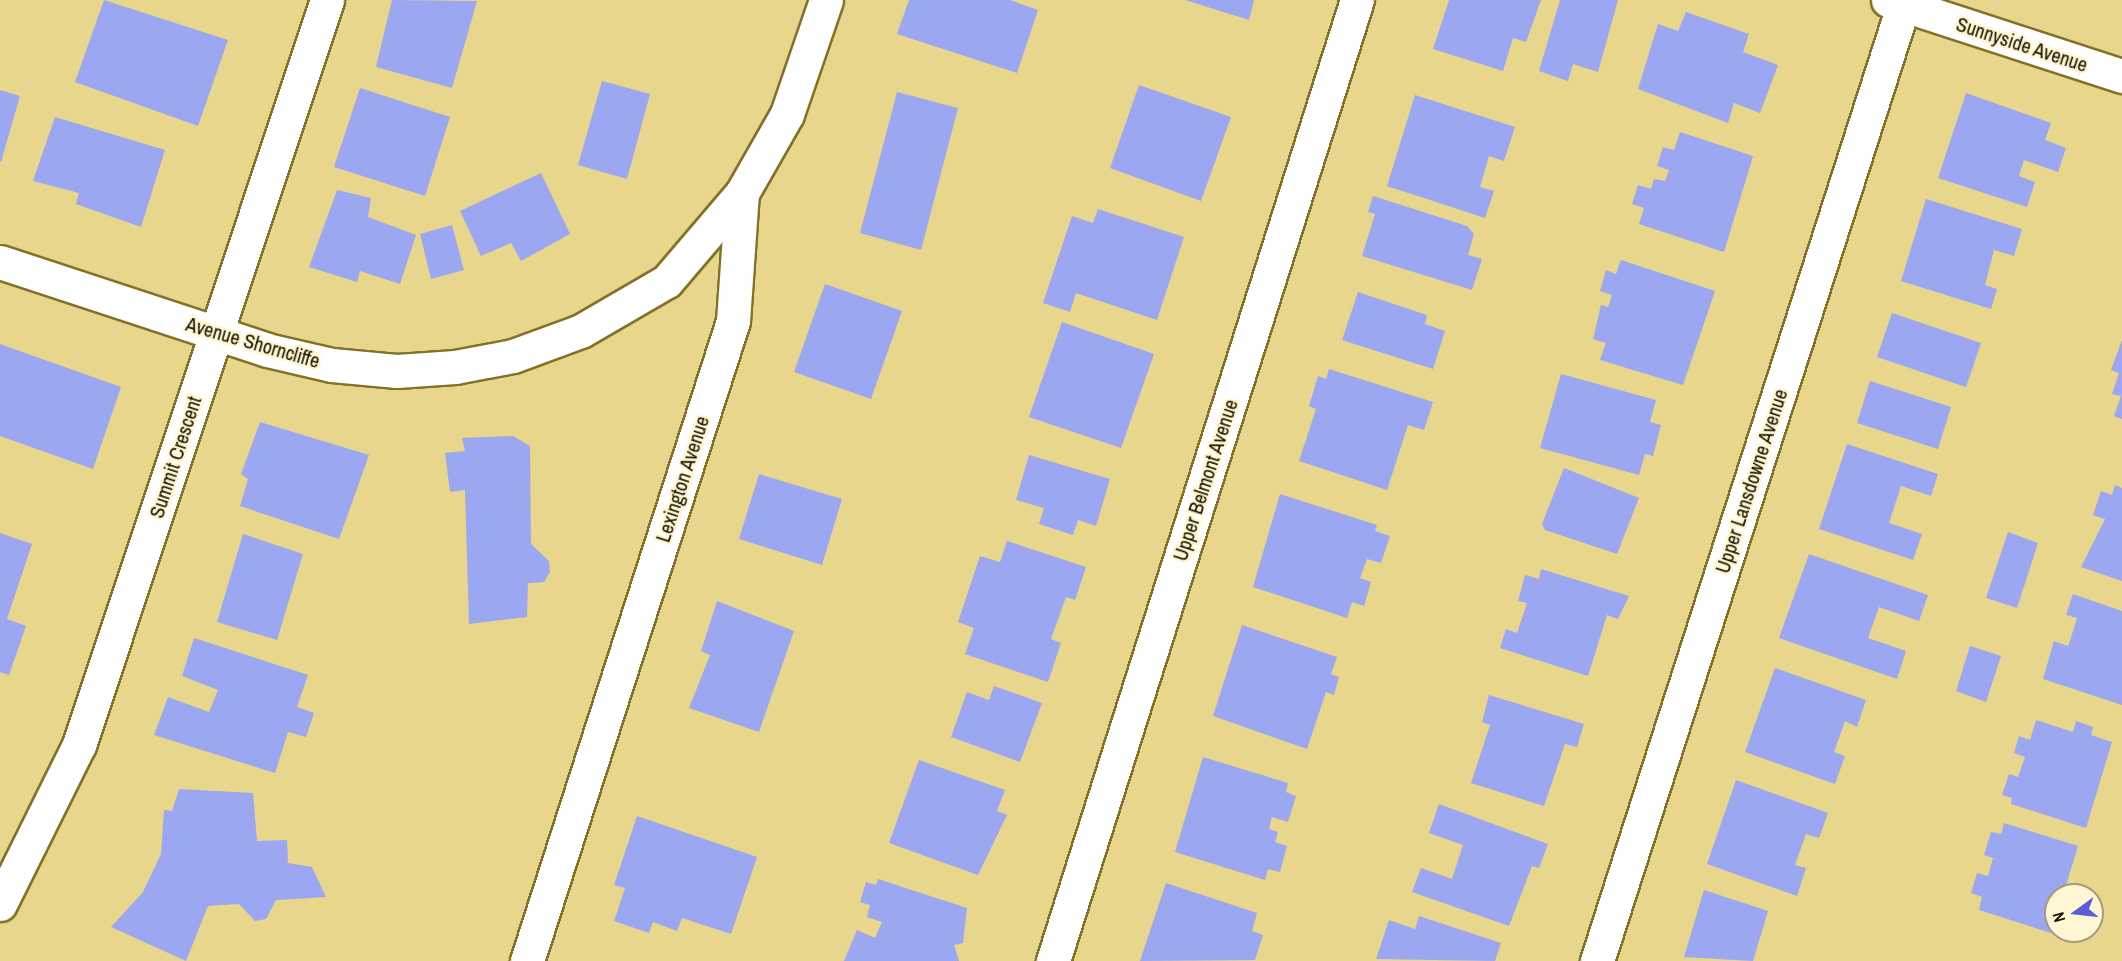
<!DOCTYPE html>
<html>
<head>
<meta charset="utf-8">
<style>
  body { margin:0 }
  #map { position:relative; width:2122px; height:961px; overflow:hidden; background:#e7d68c; font-family:"Archivo Narrow",sans-serif }
  div>[style] { position:absolute }
  [style*='--x'] { left:calc(var(--x)*1px); top:calc(var(--y)*1px); width:calc(var(--w)*1px); rotate:calc(var(--a)*1deg) }
  .building>* { inset:0; background:#9ba7f1 }
  .roads { filter:drop-shadow(2px 0 #827227) drop-shadow(-2px 0 #827227) drop-shadow(0 2px #827227) drop-shadow(0 -2px #827227) }
  .street>* { height:33px; margin:-16.5px; padding:0 16.5px; transform-origin:16.5px; border-radius:16.5px; background:#fff }
  span { translate:-50% -50%; white-space:nowrap; text-align:center; line-height:1.15; -webkit-text-stroke:5px #fff7d3; paint-order:stroke }
  .street-label { font-size:20px; color:#171200 }
  .north { position:absolute; left:2044px; top:883px; width:60px; height:60px; box-sizing:border-box; background:#fff7d3; border:2px solid #a29b7f; border-radius:50%; rotate:255deg; font-size:16px; font-weight:700; line-height:24px; text-align:center; color:#171200 }
  .north::after { content:''; display:block; margin:auto; width:21px; height:27px; background:#595ed6; clip-path:polygon(50% 0,100% 100%,50% 72%,0 100%) }
</style>
</head>
<body>
<div id="map">
  <div class="building">
    <i style="clip-path:polygon(104px 0,228px 40px,198px 126px,75px 82px)"></i>
    <i style="clip-path:polygon(392px 0,477px 1px,452px 88px,376px 67px)"></i>
    <i style="clip-path:polygon(909px 0,1010px 0,1038px 10px,1017px 73px,897px 34px)"></i>
    <i style="clip-path:polygon(1185px 0,1254px 0,1249px 20px)"></i>
    <i style="clip-path:polygon(1449px 0,1541px 0,1526px 42px,1513px 38px,1503px 71px,1433px 49px)"></i>
    <i style="clip-path:polygon(1560px 0,1618px 0,1598px 72px,1573px 64px,1568px 81px,1539px 71px)"></i>
    <i style="clip-path:polygon(1686px 12px,1749px 34px,1743px 52px,1778px 65px,1760px 113px,1734px 103px,1728px 123px,1638px 89px,1658px 24px,1678px 31px)"></i>
    <i style="clip-path:polygon(602px 81px,650px 94px,627px 179px,578px 165px)"></i>
    <i style="clip-path:polygon(1139px 85px,1231px 117px,1201px 201px,1110px 168px)"></i>
    <i style="clip-path:polygon(360px 88px,450px 117px,425px 196px,334px 167px)"></i>
    <i style="clip-path:polygon(0 90px,20px 96px,1px 162px,0 162px)"></i>
    <i style="clip-path:polygon(897px 92px,958px 108px,921px 250px,860px 233px)"></i>
    <i style="clip-path:polygon(1966px 93px,2051px 123px,2045px 140px,2066px 148px,2058px 172px,2024px 160px,2019px 176px,2035px 182px,2027px 207px,1938px 178px)"></i>
    <i style="clip-path:polygon(1415px 95px,1515px 127px,1504px 161px,1489px 156px,1480px 187px,1494px 191px,1485px 218px,1387px 186px)"></i>
    <i style="clip-path:polygon(55px 117px,165px 150px,141px 227px,76px 204px,79px 193px,33px 181px)"></i>
    <i style="clip-path:polygon(1680px 132px,1753px 156px,1724px 252px,1639px 224px,1644px 208px,1632px 204px,1638px 185px,1651px 189px,1654px 179px,1665px 181px,1669px 170px,1657px 166px,1663px 147px,1674px 150px)"></i>
    <i style="clip-path:polygon(541px 173px,570px 234px,521px 261px,511px 243px,481px 256px,460px 211px)"></i>
    <i style="clip-path:polygon(337px 190px,371px 198px,368px 217px,416px 235px,400px 284px,360px 271px,357px 282px,309px 267px)"></i>
    <i style="clip-path:polygon(1373px 196px,1467px 226px,1474px 234px,1468px 255px,1482px 259px,1472px 290px,1362px 256px,1375px 214px,1368px 212px)"></i>
    <i style="clip-path:polygon(1926px 199px,2022px 229px,2014px 256px,1994px 250px,1985px 285px,1997px 289px,1991px 309px,1901px 281px)"></i>
    <i style="clip-path:polygon(1098px 209px,1184px 237px,1157px 320px,1076px 293px,1070px 312px,1043px 303px,1072px 216px,1093px 223px)"></i>
    <i style="clip-path:polygon(452px 225px,464px 270px,431px 279px,420px 234px)"></i>
    <i style="clip-path:polygon(1621px 260px,1715px 291px,1683px 385px,1600px 360px,1606px 343px,1593px 339px,1601px 305px,1608px 307px,1612px 295px,1600px 291px,1606px 270px,1616px 274px)"></i>
    <i style="clip-path:polygon(825px 284px,902px 311px,871px 399px,794px 372px)"></i>
    <i style="clip-path:polygon(1358px 292px,1427px 315px,1425px 324px,1445px 331px,1433px 369px,1342px 340px)"></i>
    <i style="clip-path:polygon(1892px 313px,1981px 343px,1966px 387px,1877px 357px)"></i>
    <i style="clip-path:polygon(1062px 322px,1154px 354px,1121px 448px,1029px 417px)"></i>
    <i style="clip-path:polygon(2122px 340px,2122px 419px,2114px 416px,2121px 396px,2112px 394px,2119px 373px,2111px 370px)"></i>
    <i style="clip-path:polygon(0 344px,121px 387px,93px 469px,0 436px)"></i>
    <i style="clip-path:polygon(1329px 369px,1433px 402px,1424px 430px,1408px 425px,1387px 490px,1299px 461px,1316px 409px,1309px 406px,1318px 376px,1326px 379px)"></i>
    <i style="clip-path:polygon(1561px 374px,1656px 400px,1650px 422px,1661px 425px,1653px 456px,1645px 454px,1639px 475px,1540px 448px)"></i>
    <i style="clip-path:polygon(1870px 381px,1951px 407px,1938px 449px,1857px 423px)"></i>
    <i style="clip-path:polygon(260px 422px,369px 455px,339px 539px,240px 506px,248px 479px,241px 474px)"></i>
    <i style="clip-path:polygon(513px 436px,530px 446px,531px 544px,549px 561px,550px 572px,544px 582px,528px 583px,527px 617px,469px 624px,465px 490px,450px 492px,445px 453px,465px 451px,462px 438px)"></i>
    <i style="clip-path:polygon(1847px 444px,1938px 474px,1931px 496px,1901px 486px,1889px 523px,1922px 534px,1913px 560px,1819px 529px)"></i>
    <i style="clip-path:polygon(1029px 455px,1110px 479px,1096px 526px,1078px 520px,1073px 535px,1039px 524px,1044px 508px,1016px 500px)"></i>
    <i style="clip-path:polygon(1564px 468px,1639px 498px,1617px 554px,1545px 530px,1542px 524px)"></i>
    <i style="clip-path:polygon(759px 474px,842px 499px,822px 565px,739px 539px)"></i>
    <i style="clip-path:polygon(2115px 485px,2122px 488px,2122px 581px,2081px 567px,2105px 519px,2093px 515px,2101px 491px,2112px 495px)"></i>
    <i style="clip-path:polygon(1280px 494px,1377px 525px,1375px 531px,1390px 536px,1381px 563px,1367px 559px,1360px 578px,1371px 582px,1364px 606px,1352px 602px,1347px 618px,1253px 587px)"></i>
    <i style="clip-path:polygon(2008px 532px,2038px 543px,2017px 608px,1986px 598px)"></i>
    <i style="clip-path:polygon(0 533px,32px 544px,7px 619px,26px 626px,9px 675px,0 672px)"></i>
    <i style="clip-path:polygon(243px 534px,303px 554px,277px 640px,217px 622px)"></i>
    <i style="clip-path:polygon(1007px 541px,1086px 567px,1075px 600px,1066px 597px,1051px 639px,1061px 643px,1048px 682px,965px 654px,974px 628px,958px 622px,980px 556px,1000px 562px)"></i>
    <i style="clip-path:polygon(1809px 554px,1928px 595px,1919px 621px,1879px 607px,1868px 638px,1906px 651px,1897px 679px,1779px 638px)"></i>
    <i style="clip-path:polygon(1541px 569px,1629px 596px,1618px 619px,1607px 615px,1588px 676px,1500px 648px,1506px 629px,1517px 633px,1527px 603px,1518px 601px,1525px 575px,1539px 579px)"></i>
    <i style="clip-path:polygon(2073px 594px,2122px 611px,2122px 705px,2043px 679px,2054px 641px,2068px 646px,2070px 641px,2077px 618px,2066px 615px)"></i>
    <i style="clip-path:polygon(717px 601px,794px 631px,759px 732px,689px 708px,710px 655px,701px 651px)"></i>
    <i style="clip-path:polygon(1242px 625px,1337px 657px,1331px 674px,1339px 677px,1334px 695px,1326px 692px,1307px 749px,1213px 716px)"></i>
    <i style="clip-path:polygon(194px 638px,308px 675px,297px 707px,314px 713px,306px 737px,288px 732px,275px 773px,154px 735px,168px 697px,209px 712px,218px 690px,182px 676px)"></i>
    <i style="clip-path:polygon(1970px 646px,2001px 656px,1986px 702px,1956px 691px)"></i>
    <i style="clip-path:polygon(1775px 668px,1866px 700px,1857px 727px,1845px 721px,1834px 752px,1845px 756px,1835px 784px,1745px 752px)"></i>
    <i style="clip-path:polygon(994px 686px,1042px 703px,1020px 762px,951px 737px,967px 692px,989px 700px)"></i>
    <i style="clip-path:polygon(1489px 695px,1584px 724px,1577px 747px,1565px 744px,1544px 806px,1471px 783px,1490px 725px,1482px 722px)"></i>
    <i style="clip-path:polygon(2036px 720px,2073px 732px,2076px 721px,2093px 727px,2091px 735px,2112px 742px,2086px 828px,2011px 804px,2012px 798px,2002px 795px,2009px 774px,2018px 777px,2025px 757px,2014px 753px,2019px 736px,2030px 740px)"></i>
    <i style="clip-path:polygon(1203px 757px,1288px 783px,1286px 792px,1296px 796px,1288px 822px,1272px 817px,1269px 829px,1278px 832px,1275px 842px,1287px 846px,1280px 872px,1268px 869px,1265px 880px,1175px 852px)"></i>
    <i style="clip-path:polygon(919px 760px,1005px 790px,997px 811px,1007px 815px,978px 875px,889px 843px)"></i>
    <i style="clip-path:polygon(1736px 780px,1828px 813px,1819px 838px,1806px 834px,1795px 865px,1806px 868px,1797px 896px,1707px 864px)"></i>
    <i style="clip-path:polygon(179px 789px,253px 793px,257px 841px,287px 840px,288px 863px,312px 867px,326px 897px,276px 900px,266px 919px,255px 921px,239px 904px,208px 906px,186px 961px,111px 927px,143px 892px,161px 854px,164px 810px,172px 811px)"></i>
    <i style="clip-path:polygon(1439px 804px,1548px 844px,1539px 868px,1532px 866px,1509px 926px,1412px 892px,1421px 868px,1452px 879px,1463px 845px,1429px 833px)"></i>
    <i style="clip-path:polygon(637px 816px,757px 857px,731px 934px,682px 918px,677px 931px,653px 922px,649px 933px,614px 921px,625px 888px,614px 885px)"></i>
    <i style="clip-path:polygon(2004px 823px,2078px 846px,2063px 895px,2056px 895px,2051px 933px,1979px 910px,1982px 897px,1971px 893px,1977px 873px,1988px 876px,1993px 858px,1984px 855px,1991px 832px,2001px 834px)"></i>
    <i style="clip-path:polygon(878px 879px,967px 908px,963px 943px,954px 945px,959px 961px,844px 961px,857px 930px,875px 938px,882px 922px,867px 917px,870px 905px,860px 902px,866px 882px,876px 885px)"></i>
    <i style="clip-path:polygon(1166px 883px,1257px 913px,1252px 931px,1263px 935px,1255px 960px,1140px 961px)"></i>
    <i style="clip-path:polygon(1704px 890px,1768px 911px,1753px 961px,1684px 957px)"></i>
    <i style="clip-path:polygon(1419px 916px,1501px 943px,1495px 961px,1376px 959px,1389px 920px,1415px 929px)"></i>
  </div>
  <div class="roads">
    <div class="street">
      <i style="--x:1888;--y:0;--w:246;--a:18"></i>
      <i style="--x:0;--y:262;--w:281;--a:18.2"></i>
      <i style="--x:267;--y:350;--w:67;--a:13"></i>
      <i style="--x:332;--y:365;--w:65;--a:5.3"></i>
      <i style="--x:397;--y:371;--w:58;--a:-3.9"></i>
      <i style="--x:455;--y:367;--w:59;--a:-10.7"></i>
      <i style="--x:513;--y:356;--w:72;--a:-20.2"></i>
      <i style="--x:581;--y:331;--w:99;--a:-30.2"></i>
      <i style="--x:667;--y:281;--w:116;--a:-49.6"></i>
      <i style="--x:0;--y:904;--w:178;--a:-63.6"></i>
      <i style="--x:79;--y:745;--w:785;--a:-71.59"></i>
      <i style="--x:527;--y:961;--w:672;--a:-72.16"></i>
      <i style="--x:733;--y:321;--w:128;--a:-86"></i>
      <i style="--x:742;--y:193;--w:91;--a:-60.3"></i>
      <i style="--x:787;--y:114;--w:120;--a:-71.1"></i>
      <i style="--x:1053;--y:961;--w:1008;--a:-72.45"></i>
      <i style="--x:1597;--y:961;--w:1009;--a:-72.23"></i>
    </div>
  </div>
  <div class="street-label">
    <span style="left:2022px;top:44px;rotate:18deg">Sunnyside Avenue</span>
    <span style="left:253px;top:342px;rotate:16deg">Avenue Shorncliffe</span>
    <span style="left:175px;top:457px;rotate:-72deg">Summit Crescent</span>
    <span style="left:682px;top:479px;rotate:-72deg">Lexington Avenue</span>
    <span style="left:1205px;top:480px;rotate:-72deg">Upper Belmont Avenue</span>
    <span style="left:1751px;top:481px;rotate:-72deg">Upper Lansdowne Avenue</span>
  </div>
  <div class="north">N</div>
</div>
</body>
</html>
